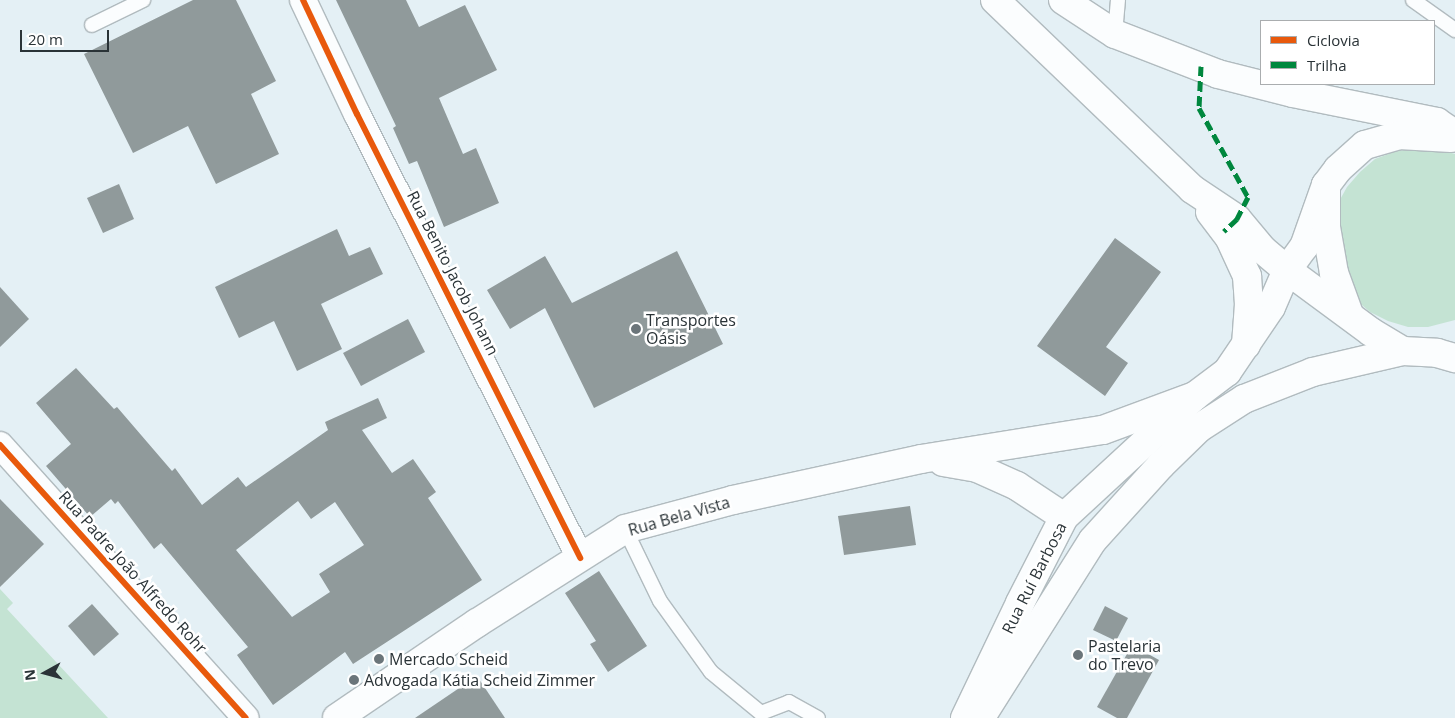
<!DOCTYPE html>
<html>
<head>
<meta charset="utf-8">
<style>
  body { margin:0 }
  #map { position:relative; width:1455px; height:718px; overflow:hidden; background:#e4f0f5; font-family:"Open Sans",sans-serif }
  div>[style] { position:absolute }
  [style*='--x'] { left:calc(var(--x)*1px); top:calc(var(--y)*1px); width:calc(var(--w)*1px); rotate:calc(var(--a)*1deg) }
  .green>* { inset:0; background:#c4e3d3 }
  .building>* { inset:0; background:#909a9b }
  .roads { filter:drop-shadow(1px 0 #b1bbbf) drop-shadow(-1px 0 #b1bbbf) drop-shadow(0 1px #b1bbbf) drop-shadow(0 -1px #b1bbbf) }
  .service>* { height:14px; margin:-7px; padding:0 7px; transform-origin:7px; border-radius:7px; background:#fbfdfe }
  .minor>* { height:26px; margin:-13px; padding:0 13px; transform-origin:13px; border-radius:13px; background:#fbfdfe }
  .secondary>* { height:28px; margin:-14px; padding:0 14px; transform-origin:14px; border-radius:14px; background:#fbfdfe }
  .primary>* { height:28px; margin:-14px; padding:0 14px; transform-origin:14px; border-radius:14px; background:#fbfdfe }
  .quiet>* { height:5px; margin-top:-2.5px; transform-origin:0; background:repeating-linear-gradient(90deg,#00873e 0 10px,transparent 0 15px) }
  .cycleway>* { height:6px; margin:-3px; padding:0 3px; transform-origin:3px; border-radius:3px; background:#e8590c }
  .dots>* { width:14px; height:14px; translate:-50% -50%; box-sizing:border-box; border:2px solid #fff; border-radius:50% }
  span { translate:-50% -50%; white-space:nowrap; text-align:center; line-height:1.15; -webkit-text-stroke:5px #fff; paint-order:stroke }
  .street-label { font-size:16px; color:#2a3337 }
  .poi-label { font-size:16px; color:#2a3337 }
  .left { translate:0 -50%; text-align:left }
  .legend { position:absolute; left:1260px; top:20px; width:175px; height:65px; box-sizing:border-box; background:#fff; border:1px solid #aaadaf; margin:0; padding:6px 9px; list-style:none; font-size:15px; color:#2a3337 }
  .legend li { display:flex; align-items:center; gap:10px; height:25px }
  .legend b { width:25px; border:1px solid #aaadaf }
  .north { position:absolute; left:20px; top:648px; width:50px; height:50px; -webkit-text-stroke:4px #fff; paint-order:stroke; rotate:263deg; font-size:14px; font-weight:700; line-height:20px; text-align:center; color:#2a3337 }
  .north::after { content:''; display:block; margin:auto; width:18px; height:22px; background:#2a3337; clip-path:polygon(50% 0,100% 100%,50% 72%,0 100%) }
  .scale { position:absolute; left:20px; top:30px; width:89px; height:22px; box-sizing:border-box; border:2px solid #2a3337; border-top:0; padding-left:6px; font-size:15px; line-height:18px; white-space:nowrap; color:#2a3337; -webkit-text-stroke:4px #fff; paint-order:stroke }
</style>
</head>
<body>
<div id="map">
  <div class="green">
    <i style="clip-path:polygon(1414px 148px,1434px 148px,1455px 154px,1455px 320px,1428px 327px,1408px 327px,1388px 321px,1370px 312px,1355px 299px,1343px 283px,1337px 205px,1347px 187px,1360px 172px,1375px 159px,1394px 152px)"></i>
    <i style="clip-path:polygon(0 589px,13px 603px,7px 609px,108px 718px,0 718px)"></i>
  </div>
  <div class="building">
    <i style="clip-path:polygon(193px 0,236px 0,276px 81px,251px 94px,279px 154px,216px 184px,188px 126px,133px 153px,84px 54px)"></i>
    <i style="clip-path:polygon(336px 0,406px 0,419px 27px,465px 5px,497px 70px,439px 98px,463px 154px,476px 148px,499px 203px,444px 227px,417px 161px,409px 164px,393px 128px,396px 126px)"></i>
    <i style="clip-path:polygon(119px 184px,134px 219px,103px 233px,87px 198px)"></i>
    <i style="clip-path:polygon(337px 229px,349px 256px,370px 247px,383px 274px,321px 304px,342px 349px,297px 371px,274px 321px,239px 338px,215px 287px)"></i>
    <i style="clip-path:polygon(1115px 238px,1161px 272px,1106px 347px,1128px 363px,1105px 396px,1037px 346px)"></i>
    <i style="clip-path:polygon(677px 251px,723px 344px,594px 408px,545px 308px,510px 329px,487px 290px,545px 256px,572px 303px)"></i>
    <i style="clip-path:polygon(0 287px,29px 319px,0 347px)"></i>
    <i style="clip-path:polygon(408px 319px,425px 352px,361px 386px,343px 353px)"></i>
    <i style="clip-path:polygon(evenodd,76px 368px,114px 409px,117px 407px,172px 471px,175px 468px,202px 505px,238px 477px,246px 487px,328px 430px,325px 422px,378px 398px,387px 418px,362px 430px,392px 473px,413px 459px,436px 492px,428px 498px,482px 580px,353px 664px,345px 652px,273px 705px,237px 655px,248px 647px,161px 543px,154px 549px,118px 501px,115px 504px,111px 499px,90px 517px,46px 466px,71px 444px,36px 403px,76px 368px,298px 501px,311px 519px,335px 502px,364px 545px,319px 574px,330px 592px,292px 617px,236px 550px,298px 501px)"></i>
    <i style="clip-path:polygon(0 499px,44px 544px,0 587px)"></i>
    <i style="clip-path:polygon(910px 506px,916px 545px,844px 555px,838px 516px)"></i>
    <i style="clip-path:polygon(599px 571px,647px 646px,608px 672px,590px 644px,596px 641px,565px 593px)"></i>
    <i style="clip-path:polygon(92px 604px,119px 634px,94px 656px,68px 626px)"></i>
    <i style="clip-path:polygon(1105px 606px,1128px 618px,1116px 641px,1093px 630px)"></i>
    <i style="clip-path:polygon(1132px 645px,1159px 660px,1127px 718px,1117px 718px,1097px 707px)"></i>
    <i style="clip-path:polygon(477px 676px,505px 718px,415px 718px)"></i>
  </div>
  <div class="roads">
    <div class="service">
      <i style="--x:1413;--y:0;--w:52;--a:35.5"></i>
      <i style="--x:92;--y:25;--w:57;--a:-26.1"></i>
      <i style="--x:1115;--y:34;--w:34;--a:-85"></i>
      <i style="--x:625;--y:529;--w:80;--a:64.1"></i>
      <i style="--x:660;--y:601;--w:87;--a:54.3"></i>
      <i style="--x:711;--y:672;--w:65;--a:39.4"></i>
      <i style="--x:761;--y:713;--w:30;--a:-21"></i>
      <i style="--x:789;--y:702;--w:33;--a:29"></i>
    </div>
    <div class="minor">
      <i style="--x:303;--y:0;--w:126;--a:64.7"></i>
      <i style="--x:357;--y:114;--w:497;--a:63.3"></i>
      <i style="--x:0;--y:445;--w:367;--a:48"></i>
    </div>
    <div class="secondary">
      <i style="--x:943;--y:462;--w:35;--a:10"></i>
      <i style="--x:977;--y:468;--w:44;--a:24.2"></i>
      <i style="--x:1017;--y:486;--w:56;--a:33.4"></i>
      <i style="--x:981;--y:717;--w:209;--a:-57.7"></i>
      <i style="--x:1093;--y:540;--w:101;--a:-47.8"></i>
      <i style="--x:1161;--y:465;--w:53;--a:-44.2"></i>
      <i style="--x:1199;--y:428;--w:54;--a:-32.8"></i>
      <i style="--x:1244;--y:399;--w:74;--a:-21.4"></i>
      <i style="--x:1313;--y:372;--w:92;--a:-13.1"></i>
      <i style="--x:337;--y:718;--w:169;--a:-34.2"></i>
      <i style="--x:477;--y:623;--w:175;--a:-32.4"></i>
      <i style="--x:625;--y:529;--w:112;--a:-15"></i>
      <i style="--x:733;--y:500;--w:192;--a:-12.3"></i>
      <i style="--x:921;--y:459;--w:184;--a:-9.1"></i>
      <i style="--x:1103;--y:430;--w:98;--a:-20.3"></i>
      <i style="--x:965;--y:718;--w:127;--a:-64.4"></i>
      <i style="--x:1020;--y:603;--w:97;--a:-62.9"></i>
      <i style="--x:1064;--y:517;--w:178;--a:-42.7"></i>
      <i style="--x:1195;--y:396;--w:40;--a:-37"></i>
      <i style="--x:1227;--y:372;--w:78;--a:-55.9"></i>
      <i style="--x:1271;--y:307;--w:40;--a:-66.6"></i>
      <i style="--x:1287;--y:270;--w:29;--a:-54"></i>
      <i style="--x:1304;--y:247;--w:66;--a:-70.5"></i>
    </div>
    <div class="primary">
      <i style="--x:995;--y:0;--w:273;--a:43.8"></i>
      <i style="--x:1192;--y:189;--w:54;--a:33.7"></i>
      <i style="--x:1237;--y:219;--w:40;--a:50"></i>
      <i style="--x:1263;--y:250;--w:31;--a:40"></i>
      <i style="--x:1287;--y:270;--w:104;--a:36.4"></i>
      <i style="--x:1371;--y:332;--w:37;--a:31"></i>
      <i style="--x:1403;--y:351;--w:34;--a:3"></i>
      <i style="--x:1437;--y:353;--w:19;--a:16"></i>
      <i style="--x:1063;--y:0;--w:62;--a:33.2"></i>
      <i style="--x:1115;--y:34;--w:110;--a:21.2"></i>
      <i style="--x:1218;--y:74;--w:77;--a:14.2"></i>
      <i style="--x:1293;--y:93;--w:147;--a:11.4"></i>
      <i style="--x:1437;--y:122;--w:22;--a:34"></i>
      <i style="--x:1210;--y:212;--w:34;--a:53"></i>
      <i style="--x:1230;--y:239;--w:41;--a:65.3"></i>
      <i style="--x:1247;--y:276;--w:28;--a:86"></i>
      <i style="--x:1249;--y:304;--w:41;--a:94.2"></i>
      <i style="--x:1349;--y:314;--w:44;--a:-110.1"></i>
      <i style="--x:1334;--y:273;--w:47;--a:-99.9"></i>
      <i style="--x:1326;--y:227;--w:42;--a:-90"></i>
      <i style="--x:1326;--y:185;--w:20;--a:-53"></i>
      <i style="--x:1338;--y:169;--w:36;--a:-42"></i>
      <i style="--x:1365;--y:145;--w:35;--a:-16"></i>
      <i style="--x:1399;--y:135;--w:52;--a:3.3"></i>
    </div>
  </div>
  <div class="quiet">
    <i style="--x:1201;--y:66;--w:42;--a:92.7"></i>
    <i style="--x:1199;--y:108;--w:102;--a:61.2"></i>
    <i style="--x:1248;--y:197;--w:25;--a:117"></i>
    <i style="--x:1237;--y:219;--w:18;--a:137"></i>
  </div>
  <div class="cycleway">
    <i style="--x:303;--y:0;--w:126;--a:64.7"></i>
    <i style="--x:357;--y:114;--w:497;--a:63.3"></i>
    <i style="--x:0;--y:445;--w:367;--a:48"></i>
  </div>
  <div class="dots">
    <i style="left:636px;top:329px;background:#6b757a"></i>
    <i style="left:1078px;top:655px;background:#6b757a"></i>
    <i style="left:379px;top:659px;background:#6b757a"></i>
    <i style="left:354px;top:680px;background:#6b757a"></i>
  </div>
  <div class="street-label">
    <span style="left:453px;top:273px;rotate:63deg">Rua Benito Jacob Johann</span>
    <span style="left:679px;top:516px;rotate:-16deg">Rua Bela Vista</span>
    <span style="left:133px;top:572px;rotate:48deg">Rua Padre João Alfredo Rohr</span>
    <span style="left:1034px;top:578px;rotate:-63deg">Rua Ruí Barbosa</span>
  </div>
  <div class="poi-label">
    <span class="left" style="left:646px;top:329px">Transportes<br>Oásis</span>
    <span class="left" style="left:1088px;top:655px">Pastelaria<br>do Trevo</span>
    <span class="left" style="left:389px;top:659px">Mercado Scheid</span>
    <span class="left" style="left:364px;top:680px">Advogada Kátia Scheid Zimmer</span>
  </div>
  <ul class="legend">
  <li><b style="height:6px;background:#e8590c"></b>Ciclovia</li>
  <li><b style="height:6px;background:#00873e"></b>Trilha</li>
  </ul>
  <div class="north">N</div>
  <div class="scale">20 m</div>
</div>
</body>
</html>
